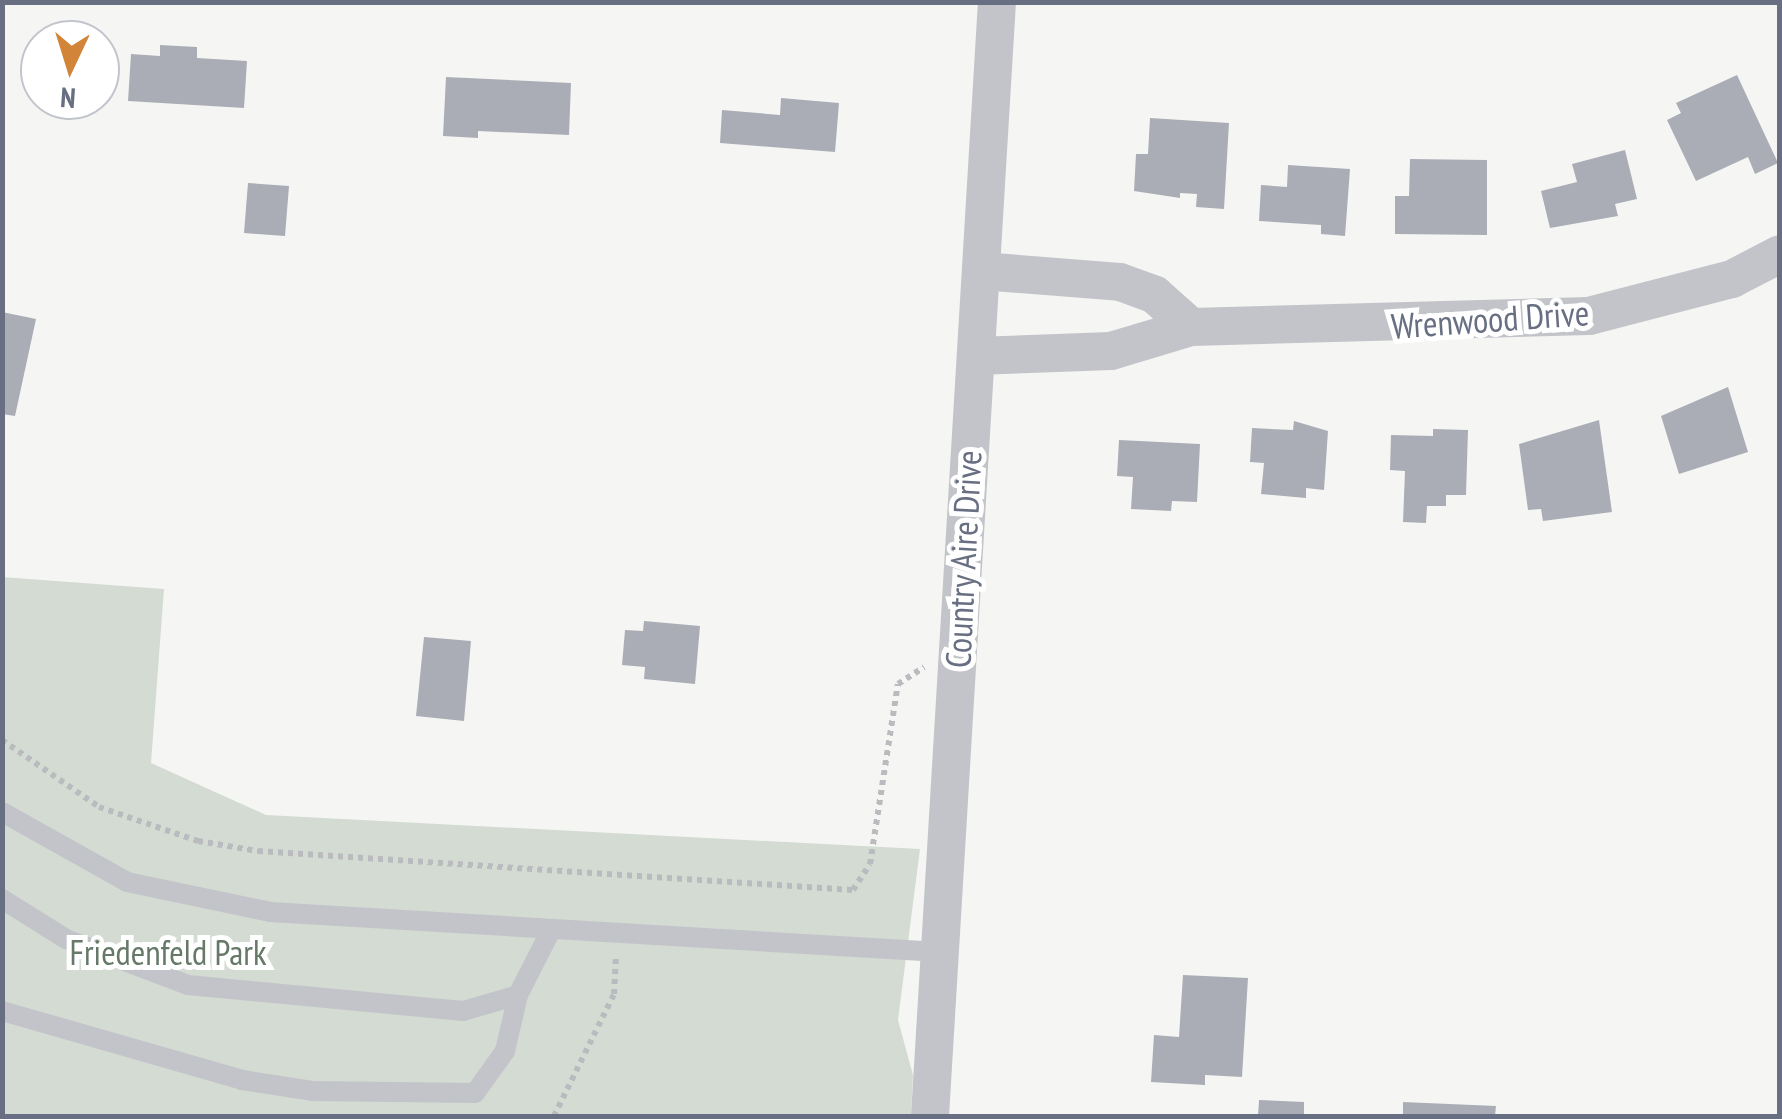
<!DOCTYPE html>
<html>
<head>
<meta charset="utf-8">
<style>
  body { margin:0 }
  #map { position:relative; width:1782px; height:1119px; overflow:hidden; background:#f5f6f3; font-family:"PT Sans Narrow",sans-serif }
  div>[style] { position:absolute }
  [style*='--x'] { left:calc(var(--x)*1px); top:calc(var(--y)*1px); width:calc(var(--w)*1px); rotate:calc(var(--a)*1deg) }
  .green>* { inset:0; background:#d4dbd3 }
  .building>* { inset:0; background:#aaadb6 }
  .path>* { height:6px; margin-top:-3px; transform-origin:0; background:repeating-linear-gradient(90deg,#babbbf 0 5px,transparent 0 10px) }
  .lane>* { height:20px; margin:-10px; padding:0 10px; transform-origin:10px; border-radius:10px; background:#c2c4c9 }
  .street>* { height:38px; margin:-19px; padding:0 19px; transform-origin:19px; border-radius:19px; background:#c2c4c9 }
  span { translate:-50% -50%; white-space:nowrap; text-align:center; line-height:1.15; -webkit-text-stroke:10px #fff; paint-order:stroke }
  .street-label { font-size:35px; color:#686f82 }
  .park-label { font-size:35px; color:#667968 }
  .frame { position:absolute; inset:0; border:5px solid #686f82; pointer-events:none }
  .north { position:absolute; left:20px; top:20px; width:100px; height:100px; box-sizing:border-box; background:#fff; border:2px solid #c3c5cd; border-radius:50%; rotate:184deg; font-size:28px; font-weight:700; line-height:40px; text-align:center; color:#686f82 }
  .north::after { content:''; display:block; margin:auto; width:35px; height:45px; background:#d28538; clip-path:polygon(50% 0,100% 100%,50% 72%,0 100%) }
</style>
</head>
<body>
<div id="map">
  <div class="green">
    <i style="clip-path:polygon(2px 577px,164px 589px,151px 763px,266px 815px,920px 849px,898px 1020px,913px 1075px,911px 1116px,3px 1116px)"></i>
  </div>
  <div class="building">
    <i style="clip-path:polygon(160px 45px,197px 47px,197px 58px,247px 61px,244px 108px,128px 101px,131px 54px,160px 56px)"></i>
    <i style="clip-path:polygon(1737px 75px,1778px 163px,1755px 174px,1748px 157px,1696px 181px,1667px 120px,1681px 113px,1676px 103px)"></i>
    <i style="clip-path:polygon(446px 77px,571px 83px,569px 135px,478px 131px,478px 138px,443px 136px)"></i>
    <i style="clip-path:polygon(781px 98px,839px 103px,835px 152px,720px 143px,722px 110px,780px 115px)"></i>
    <i style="clip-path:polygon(1150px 118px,1229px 123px,1224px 209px,1196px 207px,1197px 194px,1180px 193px,1180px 198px,1134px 191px,1136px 154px,1148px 154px)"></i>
    <i style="clip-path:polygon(1625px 150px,1637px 199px,1615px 204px,1618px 216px,1550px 228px,1541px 191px,1577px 182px,1572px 164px)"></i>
    <i style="clip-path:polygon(1410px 159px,1487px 160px,1487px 235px,1395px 234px,1395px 196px,1409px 196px)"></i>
    <i style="clip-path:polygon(1288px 165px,1350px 169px,1345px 236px,1321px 234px,1321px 225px,1259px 221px,1261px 185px,1287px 187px)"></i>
    <i style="clip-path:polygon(248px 183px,289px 186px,285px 236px,244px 233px)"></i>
    <i style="clip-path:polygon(2px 312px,36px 319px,15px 416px,2px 414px)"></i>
    <i style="clip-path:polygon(1728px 387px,1748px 452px,1679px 474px,1661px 416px)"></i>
    <i style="clip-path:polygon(1599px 420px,1612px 512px,1543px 521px,1541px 509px,1528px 510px,1519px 444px)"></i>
    <i style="clip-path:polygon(1294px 421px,1328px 431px,1324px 490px,1306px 488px,1306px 498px,1261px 494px,1264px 463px,1250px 462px,1252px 428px,1293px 430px)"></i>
    <i style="clip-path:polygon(1433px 429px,1468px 430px,1466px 495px,1446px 495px,1446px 506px,1427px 506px,1426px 523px,1403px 522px,1405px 471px,1390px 470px,1391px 435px,1433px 436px)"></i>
    <i style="clip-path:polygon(1119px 440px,1200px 444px,1197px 502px,1172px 501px,1171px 511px,1131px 509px,1133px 477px,1117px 476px)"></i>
    <i style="clip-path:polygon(644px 621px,700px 626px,695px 684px,644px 679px,645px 667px,622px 665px,625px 630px,643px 631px)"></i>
    <i style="clip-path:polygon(424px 637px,471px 641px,464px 721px,416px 716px)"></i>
    <i style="clip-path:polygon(1183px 975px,1248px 978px,1242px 1077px,1205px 1075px,1205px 1085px,1151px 1082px,1154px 1035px,1179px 1037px)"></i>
    <i style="clip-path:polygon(1259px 1100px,1304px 1102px,1304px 1116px,1258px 1116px)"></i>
    <i style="clip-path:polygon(1403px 1102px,1496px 1106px,1495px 1116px,1403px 1116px)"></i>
  </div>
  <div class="path">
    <i style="--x:2;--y:740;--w:118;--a:34.6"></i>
    <i style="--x:99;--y:807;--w:105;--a:19"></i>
    <i style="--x:198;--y:841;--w:61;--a:9.5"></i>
    <i style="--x:258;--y:851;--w:596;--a:3.75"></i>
    <i style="--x:853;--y:890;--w:31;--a:-57"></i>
    <i style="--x:870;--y:864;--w:182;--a:-81.2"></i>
    <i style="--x:898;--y:684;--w:31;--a:-33"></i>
    <i style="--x:554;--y:1116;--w:136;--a:-63.8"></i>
    <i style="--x:614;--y:994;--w:38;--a:-87"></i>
  </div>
  <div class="lane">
    <i style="--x:2;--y:812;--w:143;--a:29.2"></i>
    <i style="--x:127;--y:882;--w:146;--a:11.8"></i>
    <i style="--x:270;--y:912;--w:671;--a:3.42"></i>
    <i style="--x:2;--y:899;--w:75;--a:32"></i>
    <i style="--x:66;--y:939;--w:130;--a:20.7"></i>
    <i style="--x:188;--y:985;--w:276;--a:5.4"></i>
    <i style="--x:463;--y:1011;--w:57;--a:-16.2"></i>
    <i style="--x:2;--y:1011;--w:250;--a:16"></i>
    <i style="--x:242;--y:1080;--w:71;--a:8.9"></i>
    <i style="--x:312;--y:1091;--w:163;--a:0.7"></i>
    <i style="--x:475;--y:1093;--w:52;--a:-54.5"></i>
    <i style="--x:505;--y:1051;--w:57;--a:-76.9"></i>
    <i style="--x:518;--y:995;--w:71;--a:-63.1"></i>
  </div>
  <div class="street">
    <i style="--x:981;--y:271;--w:139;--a:4.5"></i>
    <i style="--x:1120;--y:282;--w:37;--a:20"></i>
    <i style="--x:1155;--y:295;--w:48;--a:41.6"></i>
    <i style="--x:976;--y:356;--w:135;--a:-2.1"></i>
    <i style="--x:1111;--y:351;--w:84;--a:-16.7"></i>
    <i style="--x:1191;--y:327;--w:398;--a:-1.6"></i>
    <i style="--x:1589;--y:316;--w:148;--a:-14.5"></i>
    <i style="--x:1732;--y:279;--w:54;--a:-27.5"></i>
    <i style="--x:930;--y:1116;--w:1116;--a:-86.56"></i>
  </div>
  <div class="street-label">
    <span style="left:1490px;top:319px;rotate:-4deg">Wrenwood Drive</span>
    <span style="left:963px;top:559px;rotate:-87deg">Country Aire Drive</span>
  </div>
  <div class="park-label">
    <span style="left:168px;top:952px">Friedenfeld Park</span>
  </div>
  <div class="frame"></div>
  <div class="north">N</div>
</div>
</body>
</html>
